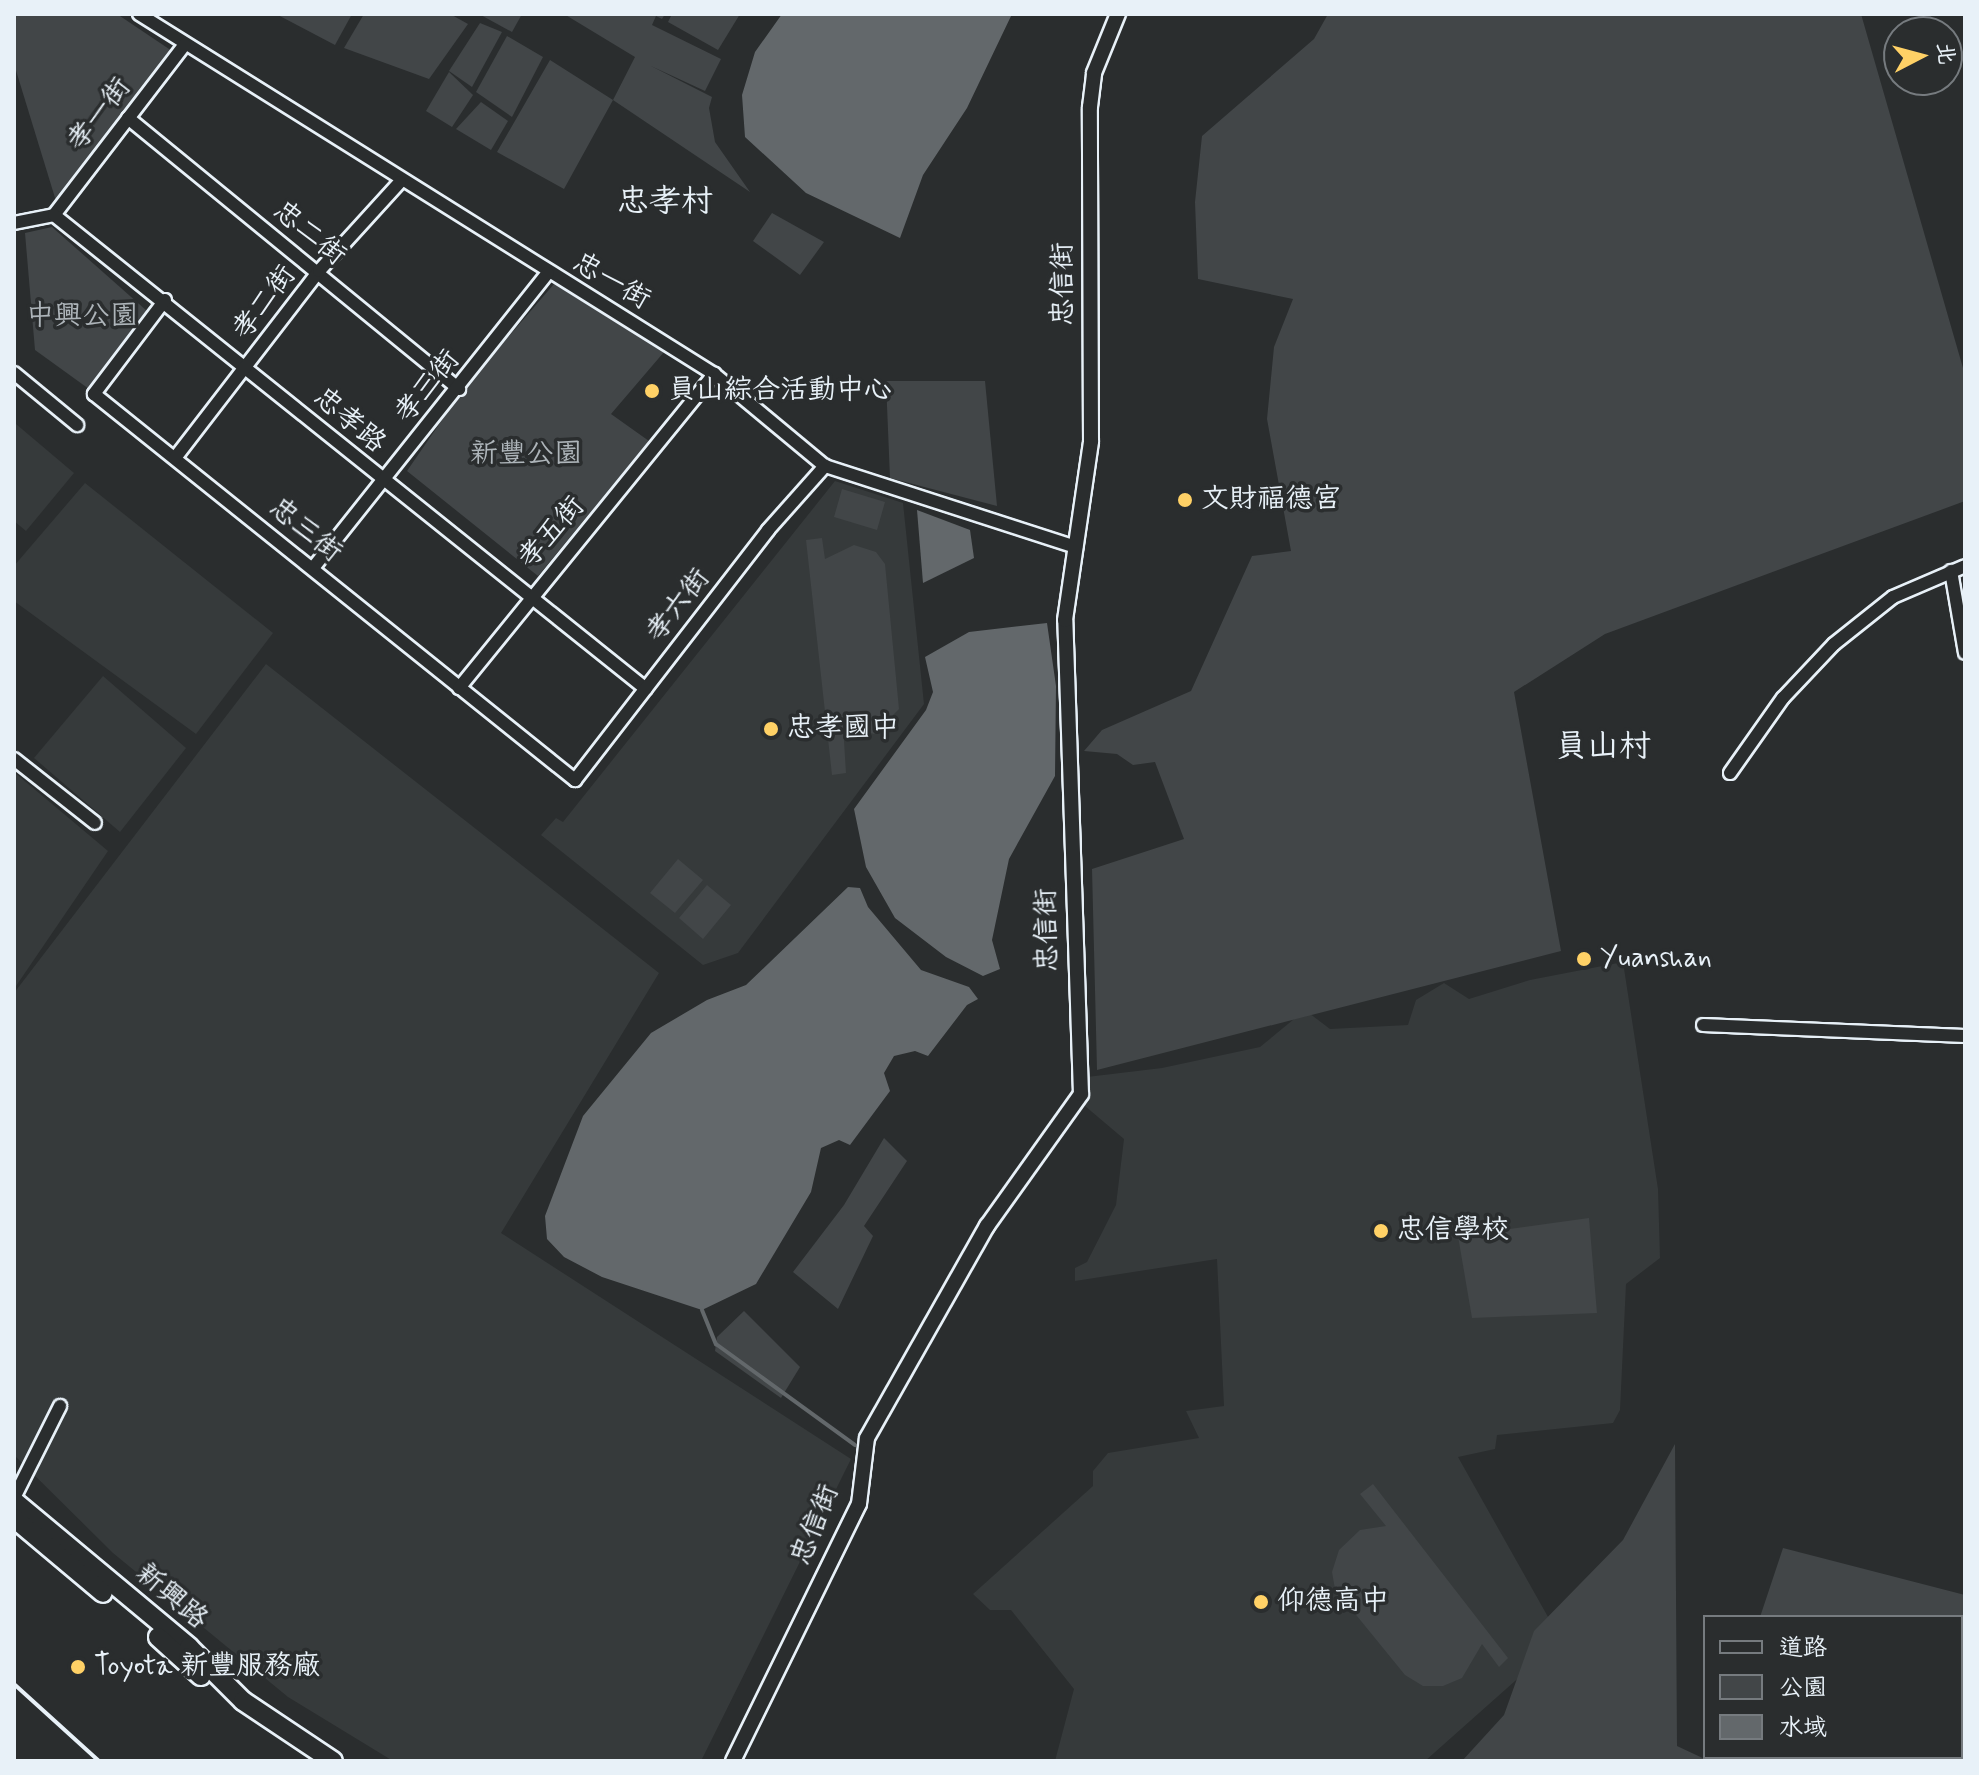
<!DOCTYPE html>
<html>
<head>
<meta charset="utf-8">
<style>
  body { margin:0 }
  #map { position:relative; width:1979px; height:1775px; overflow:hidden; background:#2a2d2e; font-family:Mynerve,"LXGW WenKai TC",sans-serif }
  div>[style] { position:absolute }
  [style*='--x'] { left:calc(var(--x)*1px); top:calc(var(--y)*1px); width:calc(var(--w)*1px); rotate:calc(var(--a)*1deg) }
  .built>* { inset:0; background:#363a3b }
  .green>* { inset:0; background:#424648 }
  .water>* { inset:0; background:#63686b }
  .stream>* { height:4px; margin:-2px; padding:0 2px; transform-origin:2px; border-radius:2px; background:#63686b }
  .roads { filter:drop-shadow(2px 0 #e8f1f8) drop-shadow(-2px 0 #e8f1f8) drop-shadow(0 2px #e8f1f8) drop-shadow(0 -2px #e8f1f8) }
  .minor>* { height:12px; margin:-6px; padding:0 6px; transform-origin:6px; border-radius:6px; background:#2a2d2e }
  .tertiary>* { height:14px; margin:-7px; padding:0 7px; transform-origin:7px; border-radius:7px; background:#2a2d2e }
  .primary>* { height:18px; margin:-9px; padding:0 9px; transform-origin:9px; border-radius:9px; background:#2a2d2e }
  .rail>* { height:4px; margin:-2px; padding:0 2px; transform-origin:2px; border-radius:2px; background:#e8f1f8 }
  .dots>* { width:22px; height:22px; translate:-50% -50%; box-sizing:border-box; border:4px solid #2a2d2e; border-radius:50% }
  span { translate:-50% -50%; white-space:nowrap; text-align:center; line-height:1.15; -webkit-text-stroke:7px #2a2d2e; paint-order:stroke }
  .street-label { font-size:28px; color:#e8f1f8 }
  .park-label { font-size:28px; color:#aeb5ba }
  .poi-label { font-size:28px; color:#e8f1f8 }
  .left { translate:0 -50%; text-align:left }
  .quarter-label { font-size:32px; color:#e8f1f8 }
  .frame { position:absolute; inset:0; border:16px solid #e8f1f8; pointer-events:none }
  .legend { position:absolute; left:1703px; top:1615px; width:260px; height:144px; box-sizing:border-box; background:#2a2d2e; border:2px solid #767b7f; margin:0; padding:10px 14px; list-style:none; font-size:24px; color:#e8f1f8 }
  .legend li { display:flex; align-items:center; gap:16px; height:40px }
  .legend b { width:40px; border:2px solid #767b7f }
  .north { position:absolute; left:1883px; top:16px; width:80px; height:80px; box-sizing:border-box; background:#2a2d2e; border:2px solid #767b7f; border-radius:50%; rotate:84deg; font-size:22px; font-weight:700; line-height:32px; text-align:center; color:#e8f1f8 }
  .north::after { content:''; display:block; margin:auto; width:28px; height:36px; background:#ffd166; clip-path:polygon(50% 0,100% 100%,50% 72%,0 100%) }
</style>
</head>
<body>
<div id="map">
  <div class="built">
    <i style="clip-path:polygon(16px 424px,74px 473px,26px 531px,14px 521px)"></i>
    <i style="clip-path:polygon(835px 481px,903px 503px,924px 704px,738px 953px,703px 965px,541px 835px,556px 818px,563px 822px)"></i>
    <i style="clip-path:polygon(85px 483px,273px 633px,196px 734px,14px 601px,14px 566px)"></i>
    <i style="clip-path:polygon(266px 664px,659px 973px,501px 1233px,851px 1459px,701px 1761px,393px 1761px,288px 1697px,113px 1553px,14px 1455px,14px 993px)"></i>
    <i style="clip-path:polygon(103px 676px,186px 748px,120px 832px,34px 758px)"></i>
    <i style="clip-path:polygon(14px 772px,108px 851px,14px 989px)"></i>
    <i style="clip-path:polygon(1623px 962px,1658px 1189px,1660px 1258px,1626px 1284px,1620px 1410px,1613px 1423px,1497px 1435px,1495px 1449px,1458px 1457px,1561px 1640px,1425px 1761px,1055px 1761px,1074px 1689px,1011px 1610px,990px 1610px,973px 1594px,1093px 1486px,1093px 1471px,1108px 1453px,1199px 1438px,1186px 1411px,1224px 1406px,1217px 1259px,1075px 1281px,1075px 1268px,1087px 1262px,1116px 1205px,1124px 1139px,1085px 1106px,1087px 1077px,1162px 1068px,1260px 1047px,1305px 1010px,1330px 1029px,1408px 1025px,1416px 1000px,1444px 983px,1469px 999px,1530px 980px)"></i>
  </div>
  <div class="green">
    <i style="clip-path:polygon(14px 14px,117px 14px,172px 51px,56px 201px,14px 64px)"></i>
    <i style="clip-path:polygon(276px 14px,352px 14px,335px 45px)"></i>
    <i style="clip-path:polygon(364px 14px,450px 14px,468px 24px,429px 79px,344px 48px)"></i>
    <i style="clip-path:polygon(479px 14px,522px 14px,512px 32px)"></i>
    <i style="clip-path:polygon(564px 14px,665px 14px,662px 19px,656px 16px,652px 25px,721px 59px,705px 91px,651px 66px,712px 97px,709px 108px,715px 142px,750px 192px,613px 100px,564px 189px,497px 152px,550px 60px,613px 100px,635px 57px)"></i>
    <i style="clip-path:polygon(672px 14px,740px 14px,718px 50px,668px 22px)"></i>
    <i style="clip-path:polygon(1328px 14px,1861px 14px,1965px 375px,1965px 501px,1605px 634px,1514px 692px,1561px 951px,1097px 1070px,1092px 869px,1184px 839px,1155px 762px,1133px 765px,1117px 754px,1084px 751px,1102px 730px,1191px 691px,1252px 556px,1291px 551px,1267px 419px,1274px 347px,1293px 299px,1198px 279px,1195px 202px,1202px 136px,1314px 39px)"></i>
    <i style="clip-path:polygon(480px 23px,502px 32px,472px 87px,449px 71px)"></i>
    <i style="clip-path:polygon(507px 36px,543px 57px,512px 117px,476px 92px)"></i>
    <i style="clip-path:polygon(449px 72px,473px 95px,452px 127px,426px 111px)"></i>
    <i style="clip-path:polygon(481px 102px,508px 121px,491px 150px,456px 129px)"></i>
    <i style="clip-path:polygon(772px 213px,824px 242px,800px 275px,753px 241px)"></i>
    <i style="clip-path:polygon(52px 227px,147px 311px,89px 389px,35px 350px,25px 233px)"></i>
    <i style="clip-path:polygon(554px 284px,664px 352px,611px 414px,649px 441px,538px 576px,407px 471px,464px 388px)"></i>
    <i style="clip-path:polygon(886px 381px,985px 381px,997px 506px,890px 478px)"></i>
    <i style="clip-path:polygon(842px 489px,885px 502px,877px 530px,834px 517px)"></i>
    <i style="clip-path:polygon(822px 538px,825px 559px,854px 545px,876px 552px,885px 564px,899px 709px,874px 734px,843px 725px,846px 773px,832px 775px,806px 540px)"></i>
    <i style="clip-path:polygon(678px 859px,703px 880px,675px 913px,650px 893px)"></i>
    <i style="clip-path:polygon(707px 885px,731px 905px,703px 939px,679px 918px)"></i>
    <i style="clip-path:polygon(884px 1138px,907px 1161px,864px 1226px,873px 1236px,838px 1309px,793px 1272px,844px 1205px)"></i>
    <i style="clip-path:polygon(1589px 1218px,1597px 1313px,1472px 1318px,1458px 1236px)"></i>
    <i style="clip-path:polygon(744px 1311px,800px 1367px,781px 1398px,715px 1351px,717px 1337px)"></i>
    <i style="clip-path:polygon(1675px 1444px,1677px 1746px,1709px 1761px,1462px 1761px,1504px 1715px,1534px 1631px,1623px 1540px)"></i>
    <i style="clip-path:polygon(1373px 1484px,1508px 1658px,1499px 1667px,1482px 1644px,1462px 1678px,1443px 1686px,1423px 1686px,1405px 1675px,1335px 1589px,1332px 1572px,1339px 1550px,1360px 1530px,1386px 1526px,1360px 1494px)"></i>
    <i style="clip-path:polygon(1783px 1548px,1965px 1595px,1965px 1761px,1713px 1761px,1961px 1757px,1961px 1617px,1760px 1617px)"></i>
  </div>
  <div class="water">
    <i style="clip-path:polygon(782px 14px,1012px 14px,967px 108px,923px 175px,900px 238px,806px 193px,745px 137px,742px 95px,755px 52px)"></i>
    <i style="clip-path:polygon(917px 510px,970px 530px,974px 558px,923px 583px)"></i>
    <i style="clip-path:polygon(1047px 623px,1056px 686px,1055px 776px,1009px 859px,992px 940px,1000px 969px,983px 976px,946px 957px,895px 918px,866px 867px,854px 809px,926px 710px,933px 692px,925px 657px,969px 632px)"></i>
    <i style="clip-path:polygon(848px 887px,860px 888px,868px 907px,921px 970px,969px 987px,978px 999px,967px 1005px,928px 1056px,915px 1051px,894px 1056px,884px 1073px,890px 1091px,850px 1145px,839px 1140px,821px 1148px,811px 1192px,756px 1284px,702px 1310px,602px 1277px,564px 1257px,547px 1239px,545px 1216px,583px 1116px,651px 1033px,707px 1000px,746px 985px)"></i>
  </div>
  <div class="stream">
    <i style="--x:702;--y:1310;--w:37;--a:68"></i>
    <i style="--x:716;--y:1344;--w:172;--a:36"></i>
  </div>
  <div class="roads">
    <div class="minor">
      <i style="--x:139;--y:14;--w:678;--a:32.05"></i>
      <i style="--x:714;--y:374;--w:144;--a:39.7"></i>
      <i style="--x:825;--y:466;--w:264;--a:17.9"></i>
      <i style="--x:128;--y:118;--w:428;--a:39.3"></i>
      <i style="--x:54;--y:215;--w:215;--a:-52.5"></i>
      <i style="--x:14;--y:223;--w:41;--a:-11.3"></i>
      <i style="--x:54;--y:215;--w:758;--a:38.68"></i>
      <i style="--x:165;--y:300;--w:118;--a:127.1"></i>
      <i style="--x:94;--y:394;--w:617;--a:38.75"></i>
      <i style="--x:575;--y:780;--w:316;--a:-52.3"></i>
      <i style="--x:768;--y:530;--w:86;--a:-48.3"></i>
      <i style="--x:14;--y:373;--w:82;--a:39.5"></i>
      <i style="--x:175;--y:458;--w:236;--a:-52.4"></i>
      <i style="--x:319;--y:271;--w:120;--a:-47.7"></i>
      <i style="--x:313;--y:568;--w:377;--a:-51.5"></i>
      <i style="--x:1951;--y:571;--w:83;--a:80.3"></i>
      <i style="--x:459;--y:688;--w:405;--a:-50.9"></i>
      <i style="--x:14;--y:759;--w:103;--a:38.3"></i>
      <i style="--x:1730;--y:773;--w:92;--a:-54.8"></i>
      <i style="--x:1783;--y:698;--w:74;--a:-46.6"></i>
      <i style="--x:1834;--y:644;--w:75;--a:-38.5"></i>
      <i style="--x:1893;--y:597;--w:78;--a:-23.3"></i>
      <i style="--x:1703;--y:1025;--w:262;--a:2.4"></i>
      <i style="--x:14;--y:1498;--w:103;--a:-63.4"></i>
    </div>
    <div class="tertiary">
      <i style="--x:733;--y:1761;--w:286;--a:-63.9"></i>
      <i style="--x:859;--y:1504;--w:66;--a:-83.1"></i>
      <i style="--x:867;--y:1438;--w:244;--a:-60.5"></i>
      <i style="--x:987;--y:1226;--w:162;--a:-54.5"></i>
      <i style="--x:1081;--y:1094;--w:474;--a:-91.9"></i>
      <i style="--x:1065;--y:620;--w:181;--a:-81.7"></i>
      <i style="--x:1091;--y:441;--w:334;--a:-90.2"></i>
      <i style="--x:1090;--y:107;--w:34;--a:-83"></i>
      <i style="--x:1094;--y:73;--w:64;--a:-67.9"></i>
    </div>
    <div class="primary">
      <i style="--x:14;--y:1501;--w:228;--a:39.8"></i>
      <i style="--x:189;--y:1647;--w:76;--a:45"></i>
      <i style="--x:243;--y:1701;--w:108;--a:33.7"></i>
      <i style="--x:14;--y:1518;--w:116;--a:40.1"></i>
      <i style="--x:158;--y:1637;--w:58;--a:42.2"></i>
    </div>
  </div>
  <div class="rail">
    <i style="--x:14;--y:1684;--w:115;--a:42.2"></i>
  </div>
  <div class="dots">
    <i style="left:652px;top:391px;background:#ffd166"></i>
    <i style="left:1185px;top:500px;background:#ffd166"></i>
    <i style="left:771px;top:729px;background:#ffd166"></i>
    <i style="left:1584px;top:959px;background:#ffd166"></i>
    <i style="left:1381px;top:1231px;background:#ffd166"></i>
    <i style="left:1261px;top:1602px;background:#ffd166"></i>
    <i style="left:78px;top:1667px;background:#ffd166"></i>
  </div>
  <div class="street-label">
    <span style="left:100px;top:115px;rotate:-52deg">孝一街</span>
    <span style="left:309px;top:234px;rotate:39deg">忠二街</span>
    <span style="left:611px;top:282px;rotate:30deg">忠一街</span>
    <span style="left:1064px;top:284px;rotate:-90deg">忠信街</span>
    <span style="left:265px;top:303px;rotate:-53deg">孝二街</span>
    <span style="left:428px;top:387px;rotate:-51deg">孝三街</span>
    <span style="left:349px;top:421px;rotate:40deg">忠孝路</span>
    <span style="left:305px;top:531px;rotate:39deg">忠三街</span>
    <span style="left:552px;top:533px;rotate:-49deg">孝五街</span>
    <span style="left:679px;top:606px;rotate:-52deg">孝六街</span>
    <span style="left:1048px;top:930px;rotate:-91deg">忠信街</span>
    <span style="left:816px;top:1525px;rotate:-68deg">忠信街</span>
    <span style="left:171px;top:1597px;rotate:40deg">新興路</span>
  </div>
  <div class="park-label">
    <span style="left:82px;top:317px">中興公園</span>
    <span style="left:526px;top:455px">新豐公園</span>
  </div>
  <div class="poi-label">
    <span class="left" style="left:668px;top:391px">員山綜合活動中心</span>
    <span class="left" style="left:1201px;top:500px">文財福德宮</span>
    <span class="left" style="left:787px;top:729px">忠孝國中</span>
    <span class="left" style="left:1600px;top:959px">Yuanshan</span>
    <span class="left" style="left:1397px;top:1231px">忠信學校</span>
    <span class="left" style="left:1277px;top:1602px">仰德高中</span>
    <span class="left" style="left:94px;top:1667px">Toyota 新豐服務廠</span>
  </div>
  <div class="quarter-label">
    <span style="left:665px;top:202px">忠孝村</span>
    <span style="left:1603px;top:747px">員山村</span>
  </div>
  <div class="frame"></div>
  <ul class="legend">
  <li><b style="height:10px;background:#2a2d2e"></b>道路</li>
  <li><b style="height:22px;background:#424648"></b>公園</li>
  <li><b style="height:22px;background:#63686b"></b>水域</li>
  </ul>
  <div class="north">北</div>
</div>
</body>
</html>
